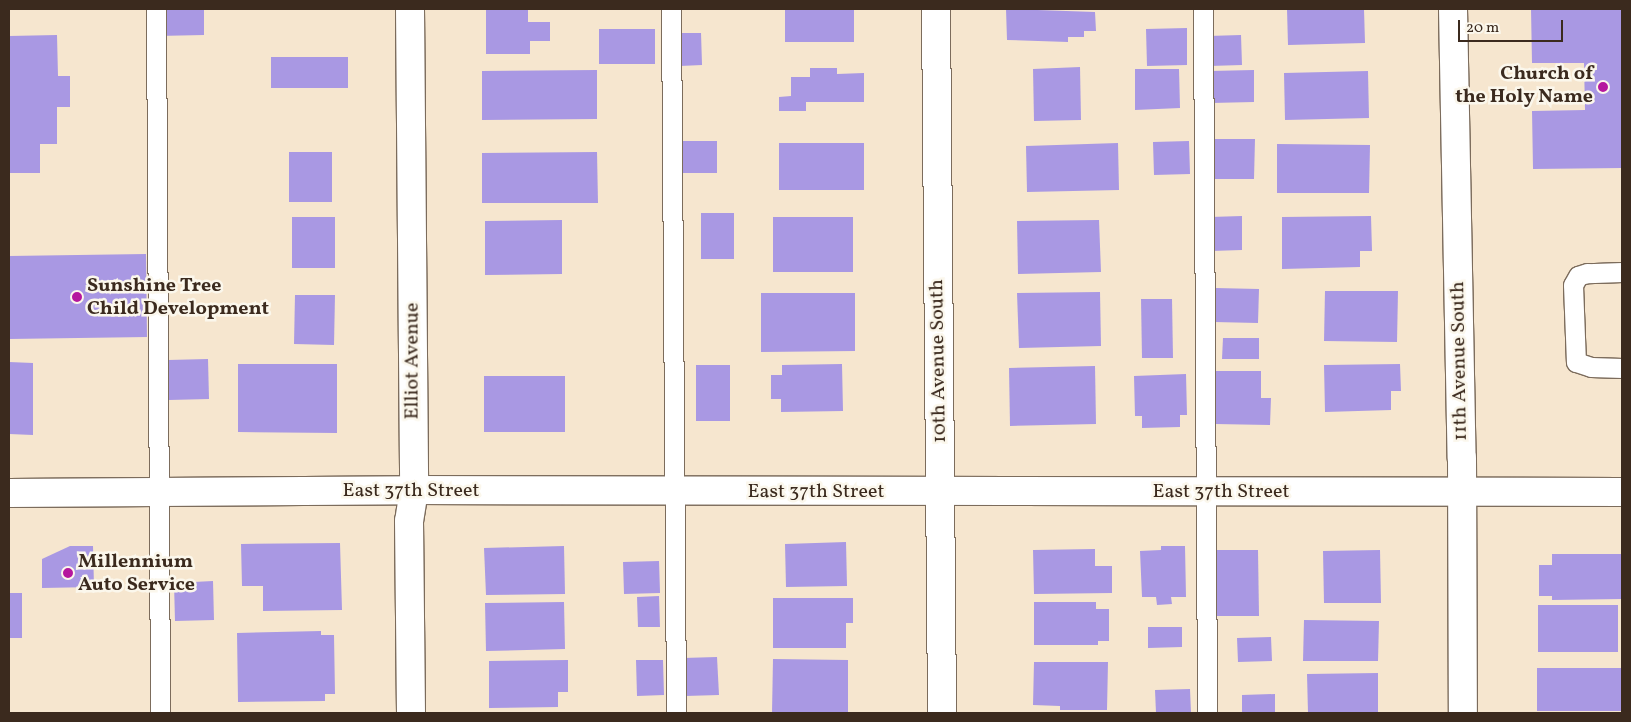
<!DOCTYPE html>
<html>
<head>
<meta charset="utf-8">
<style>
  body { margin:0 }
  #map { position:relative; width:1631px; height:722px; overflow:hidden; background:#f6e6cf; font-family:Vollkorn,serif }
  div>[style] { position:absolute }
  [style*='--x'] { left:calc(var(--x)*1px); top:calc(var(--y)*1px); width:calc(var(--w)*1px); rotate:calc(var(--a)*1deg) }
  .building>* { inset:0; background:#a998e3 }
  .roads { filter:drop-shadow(1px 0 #7c6c5c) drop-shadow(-1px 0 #7c6c5c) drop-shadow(0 1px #7c6c5c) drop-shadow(0 -1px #7c6c5c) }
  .service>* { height:19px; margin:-9.5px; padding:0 9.5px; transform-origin:9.5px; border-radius:9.5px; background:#fff }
  .minor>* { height:28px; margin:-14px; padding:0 14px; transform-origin:14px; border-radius:14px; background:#fff }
  .dots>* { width:14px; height:14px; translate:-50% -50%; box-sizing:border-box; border:2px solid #fbf7ec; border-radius:50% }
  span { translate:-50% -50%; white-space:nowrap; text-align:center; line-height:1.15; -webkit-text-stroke:5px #fbf7ec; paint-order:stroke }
  .poi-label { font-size:20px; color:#3b2a1e; font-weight:700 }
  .right { translate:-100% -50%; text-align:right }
  .left { translate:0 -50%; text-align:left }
  .street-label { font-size:20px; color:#3b2a1e }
  .frame { position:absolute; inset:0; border:10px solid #3b2a1e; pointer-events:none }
  .scale { position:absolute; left:1458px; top:20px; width:105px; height:22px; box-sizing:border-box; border:2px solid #3b2a1e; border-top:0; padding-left:6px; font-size:15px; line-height:18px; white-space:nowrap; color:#3b2a1e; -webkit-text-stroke:4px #fbf7ec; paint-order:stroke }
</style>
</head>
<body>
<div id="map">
  <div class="building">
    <i style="clip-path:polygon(157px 9px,204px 9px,204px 35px,157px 36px)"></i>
    <i style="clip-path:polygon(486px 9px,528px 9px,528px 22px,550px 22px,550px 41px,530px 41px,530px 54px,486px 54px)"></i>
    <i style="clip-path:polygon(785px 9px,854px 9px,854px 42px,785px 42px)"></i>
    <i style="clip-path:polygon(1006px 9px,1095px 12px,1096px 31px,1084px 31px,1084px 37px,1068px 37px,1068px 42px,1007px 40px)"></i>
    <i style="clip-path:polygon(1287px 9px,1364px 9px,1365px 43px,1288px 45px)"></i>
    <i style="clip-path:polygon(1531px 9px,1622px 9px,1622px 168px,1533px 169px,1532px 111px,1585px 110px,1584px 63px,1532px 63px)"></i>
    <i style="clip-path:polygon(1187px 28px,1187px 65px,1147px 66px,1146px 29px)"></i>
    <i style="clip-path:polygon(599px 29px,655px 29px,655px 64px,599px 64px)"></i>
    <i style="clip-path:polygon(680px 33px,701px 33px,702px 65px,680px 66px)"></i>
    <i style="clip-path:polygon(57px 35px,58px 76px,70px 76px,70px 107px,57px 107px,57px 144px,40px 144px,40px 173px,9px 173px,9px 36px)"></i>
    <i style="clip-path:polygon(1241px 35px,1242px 65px,1209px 66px,1208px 36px)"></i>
    <i style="clip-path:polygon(271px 57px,348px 57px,348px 88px,271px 88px)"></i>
    <i style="clip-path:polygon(1080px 67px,1081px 120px,1034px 121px,1033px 69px)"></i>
    <i style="clip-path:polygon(810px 68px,837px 68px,837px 74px,864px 73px,864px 102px,806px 102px,806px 111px,779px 111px,779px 97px,791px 96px,791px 77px,810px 77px)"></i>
    <i style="clip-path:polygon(1135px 69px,1179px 69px,1180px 108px,1135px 110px)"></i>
    <i style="clip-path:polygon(597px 70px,597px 119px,482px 120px,482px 71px)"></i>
    <i style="clip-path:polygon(1254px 70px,1254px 102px,1211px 103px,1210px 71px)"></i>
    <i style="clip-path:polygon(1368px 71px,1369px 118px,1285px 120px,1284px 73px)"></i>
    <i style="clip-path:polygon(1210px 139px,1255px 139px,1254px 179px,1210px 179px)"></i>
    <i style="clip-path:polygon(678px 141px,717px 141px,717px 173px,678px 173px)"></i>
    <i style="clip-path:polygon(1189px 141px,1190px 174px,1154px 175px,1153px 142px)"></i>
    <i style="clip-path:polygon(779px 143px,864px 143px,864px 190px,779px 190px)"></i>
    <i style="clip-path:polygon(1118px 143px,1119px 190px,1027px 192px,1026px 146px)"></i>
    <i style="clip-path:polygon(1277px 144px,1370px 145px,1369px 193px,1277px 193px)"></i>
    <i style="clip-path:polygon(289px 152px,332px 152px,332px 202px,289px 202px)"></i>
    <i style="clip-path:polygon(597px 152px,598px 203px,482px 203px,482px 153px)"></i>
    <i style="clip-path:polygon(701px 213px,734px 213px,734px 259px,701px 259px)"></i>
    <i style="clip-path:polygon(1242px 216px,1242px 250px,1211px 251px,1210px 217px)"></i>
    <i style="clip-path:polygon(1371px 216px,1372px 251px,1360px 251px,1360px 267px,1282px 269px,1282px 217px)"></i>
    <i style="clip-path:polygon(292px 217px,335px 217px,335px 268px,292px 268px)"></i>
    <i style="clip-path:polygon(773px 217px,853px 217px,853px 272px,773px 272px)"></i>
    <i style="clip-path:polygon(562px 220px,562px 274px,485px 275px,485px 221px)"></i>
    <i style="clip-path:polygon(1099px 220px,1101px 272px,1018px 274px,1017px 221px)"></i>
    <i style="clip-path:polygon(146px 254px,147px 337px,9px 339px,9px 256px)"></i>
    <i style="clip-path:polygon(1215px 288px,1259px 289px,1258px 323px,1214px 322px)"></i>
    <i style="clip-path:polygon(1325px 291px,1398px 291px,1397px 342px,1324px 341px)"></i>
    <i style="clip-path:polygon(1100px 292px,1101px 346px,1019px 348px,1017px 293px)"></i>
    <i style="clip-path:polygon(761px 293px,855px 293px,855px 351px,761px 352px)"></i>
    <i style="clip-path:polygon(295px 295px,335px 295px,334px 345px,294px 344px)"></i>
    <i style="clip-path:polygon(1141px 299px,1172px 299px,1173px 358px,1142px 358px)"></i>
    <i style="clip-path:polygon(1223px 338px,1259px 338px,1259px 359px,1222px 359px)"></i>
    <i style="clip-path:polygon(208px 359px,209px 399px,169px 400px,168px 360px)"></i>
    <i style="clip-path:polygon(9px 362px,33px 363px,33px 435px,9px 434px)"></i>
    <i style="clip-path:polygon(238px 364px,337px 364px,337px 433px,238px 432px)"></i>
    <i style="clip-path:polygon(842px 364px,843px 411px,781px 412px,781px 399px,771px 399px,771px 375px,782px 375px,782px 365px)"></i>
    <i style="clip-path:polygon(1400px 364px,1401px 391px,1391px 391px,1391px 410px,1325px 412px,1324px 365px)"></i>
    <i style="clip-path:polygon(696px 365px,730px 365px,730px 421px,696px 421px)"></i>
    <i style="clip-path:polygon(1095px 366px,1096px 424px,1010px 426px,1009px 368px)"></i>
    <i style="clip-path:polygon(1215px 371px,1261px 371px,1261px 398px,1271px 398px,1270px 425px,1215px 424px)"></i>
    <i style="clip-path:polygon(1186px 374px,1187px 415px,1180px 415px,1180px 427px,1142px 428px,1142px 416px,1135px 416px,1134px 376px)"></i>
    <i style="clip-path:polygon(484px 376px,565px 376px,565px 432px,484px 432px)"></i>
    <i style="clip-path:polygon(846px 542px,847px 586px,786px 587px,785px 544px)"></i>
    <i style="clip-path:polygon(340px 543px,342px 610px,263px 611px,263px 586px,242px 586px,241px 544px)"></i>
    <i style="clip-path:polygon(70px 546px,93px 546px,94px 587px,42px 588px,42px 559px)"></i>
    <i style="clip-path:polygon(564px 546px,565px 594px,486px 595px,484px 548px)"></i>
    <i style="clip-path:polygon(1161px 546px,1185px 546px,1186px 597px,1171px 597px,1172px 604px,1157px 605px,1156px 597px,1142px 597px,1140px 551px,1161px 550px)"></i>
    <i style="clip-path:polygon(1095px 549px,1095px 566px,1112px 566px,1112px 593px,1034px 594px,1033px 550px)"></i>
    <i style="clip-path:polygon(1215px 550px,1258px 550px,1259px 616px,1215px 616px)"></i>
    <i style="clip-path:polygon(1380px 550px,1381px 603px,1324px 603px,1323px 551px)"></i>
    <i style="clip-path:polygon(1552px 554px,1622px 554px,1622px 599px,1552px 600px,1552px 596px,1539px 596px,1539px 565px,1552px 565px)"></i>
    <i style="clip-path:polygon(659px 561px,660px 593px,624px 594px,623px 562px)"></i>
    <i style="clip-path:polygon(213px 581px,214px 620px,175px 621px,174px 583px)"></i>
    <i style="clip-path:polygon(9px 593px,22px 593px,22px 638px,9px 638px)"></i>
    <i style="clip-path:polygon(659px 596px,660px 627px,638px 627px,637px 597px)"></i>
    <i style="clip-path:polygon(773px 598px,853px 598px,853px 623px,846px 623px,846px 648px,773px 648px)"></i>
    <i style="clip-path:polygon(564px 602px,565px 649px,486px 651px,485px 603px)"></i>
    <i style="clip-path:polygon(1034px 602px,1096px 602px,1096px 609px,1109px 609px,1109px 641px,1098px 641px,1098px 645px,1034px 645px)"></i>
    <i style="clip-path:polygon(1538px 605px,1618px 605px,1618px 652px,1538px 652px)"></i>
    <i style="clip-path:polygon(1304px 620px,1379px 621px,1378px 661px,1303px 661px)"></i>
    <i style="clip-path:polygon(1148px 627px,1182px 627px,1182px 647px,1148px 648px)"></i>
    <i style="clip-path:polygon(321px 631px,321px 635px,334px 635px,335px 694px,325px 694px,325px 701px,238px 702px,237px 633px)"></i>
    <i style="clip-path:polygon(1271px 637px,1272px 661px,1238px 662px,1237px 638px)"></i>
    <i style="clip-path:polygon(717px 657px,719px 695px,685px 696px,683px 658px)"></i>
    <i style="clip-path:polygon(773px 659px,848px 660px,848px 713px,772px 713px)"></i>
    <i style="clip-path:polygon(568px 660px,568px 692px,558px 692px,558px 707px,489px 708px,489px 661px)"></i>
    <i style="clip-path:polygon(636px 660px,663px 660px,664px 695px,637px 696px)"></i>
    <i style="clip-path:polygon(1034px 662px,1108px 662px,1107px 710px,1060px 710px,1060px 706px,1033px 705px)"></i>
    <i style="clip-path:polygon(1537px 668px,1622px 668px,1622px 711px,1537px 711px)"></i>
    <i style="clip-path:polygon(1378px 673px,1378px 713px,1308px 713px,1307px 674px)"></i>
    <i style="clip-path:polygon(1190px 689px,1191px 713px,1156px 713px,1155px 690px)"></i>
    <i style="clip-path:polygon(1275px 694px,1275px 713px,1242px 713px,1242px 695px)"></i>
  </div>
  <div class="roads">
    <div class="service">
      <i style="--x:156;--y:9;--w:704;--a:89.67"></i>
      <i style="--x:671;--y:9;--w:704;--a:89.59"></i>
      <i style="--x:1203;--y:9;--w:704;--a:89.67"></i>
      <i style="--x:1622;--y:272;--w:35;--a:178"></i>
      <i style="--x:1587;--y:273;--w:9;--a:162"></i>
      <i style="--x:1578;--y:276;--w:10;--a:119"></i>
      <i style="--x:1573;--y:285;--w:77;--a:87.8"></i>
      <i style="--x:1576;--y:362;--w:16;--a:18"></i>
      <i style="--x:1591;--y:367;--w:31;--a:2"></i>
    </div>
    <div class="minor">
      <i style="--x:410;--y:9;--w:481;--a:89.5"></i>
      <i style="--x:414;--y:490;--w:31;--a:99"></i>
      <i style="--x:409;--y:521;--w:192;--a:89.4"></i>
      <i style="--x:936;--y:9;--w:704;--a:89.51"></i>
      <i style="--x:1453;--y:9;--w:449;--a:88.9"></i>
      <i style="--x:1462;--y:458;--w:255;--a:89.8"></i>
      <i style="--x:9;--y:493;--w:405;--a:-0.4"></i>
      <i style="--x:414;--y:490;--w:1208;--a:0.09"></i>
    </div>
  </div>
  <div class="dots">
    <i style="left:1603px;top:87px;background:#b5179e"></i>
    <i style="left:77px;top:297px;background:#b5179e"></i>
    <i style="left:68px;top:573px;background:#b5179e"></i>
  </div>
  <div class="poi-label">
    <span class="right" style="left:1593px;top:86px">Church of<br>the Holy Name</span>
    <span class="left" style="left:87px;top:298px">Sunshine Tree<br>Child Development</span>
    <span class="left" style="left:78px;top:574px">Millennium<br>Auto Service</span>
  </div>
  <div class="street-label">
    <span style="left:413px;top:361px;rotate:-90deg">Elliot Avenue</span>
    <span style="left:939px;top:361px;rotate:-91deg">10th Avenue South</span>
    <span style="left:1460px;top:361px;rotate:-91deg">11th Avenue South</span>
    <span style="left:411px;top:491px">East 37th Street</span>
    <span style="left:816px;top:492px">East 37th Street</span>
    <span style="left:1221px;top:492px">East 37th Street</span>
  </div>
  <div class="frame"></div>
  <div class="scale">20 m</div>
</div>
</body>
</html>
